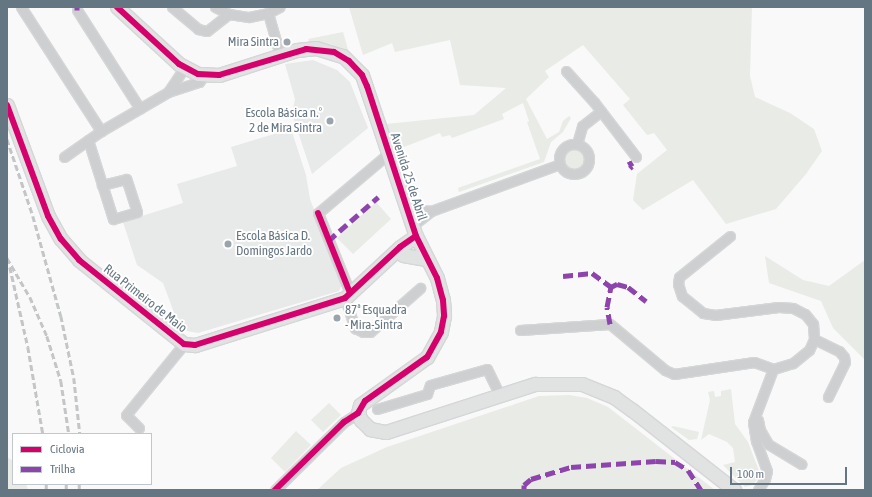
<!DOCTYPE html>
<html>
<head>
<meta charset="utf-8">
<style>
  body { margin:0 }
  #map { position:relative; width:872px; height:497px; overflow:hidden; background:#f9f9f9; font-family:"Asap Condensed",sans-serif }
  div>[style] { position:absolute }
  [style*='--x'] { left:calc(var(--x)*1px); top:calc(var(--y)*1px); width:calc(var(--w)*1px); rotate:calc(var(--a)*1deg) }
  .built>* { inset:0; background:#e8e9e9 }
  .green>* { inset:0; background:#e8ebe6 }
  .round { border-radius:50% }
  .roads { filter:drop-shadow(1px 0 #d5d6d7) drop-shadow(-1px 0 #d5d6d7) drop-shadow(0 1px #d5d6d7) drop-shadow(0 -1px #d5d6d7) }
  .street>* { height:9px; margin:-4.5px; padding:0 4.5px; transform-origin:4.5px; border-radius:4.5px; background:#cecfd0 }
  .street>.ring { margin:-4.5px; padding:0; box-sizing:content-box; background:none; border:9px solid #cecfd0; border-radius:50% }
  .secondary>* { height:13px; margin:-6.5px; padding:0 6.5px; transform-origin:6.5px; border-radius:6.5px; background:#e1e2e2 }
  .rail>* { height:2.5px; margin-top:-1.25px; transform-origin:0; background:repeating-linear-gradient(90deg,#c3c5c6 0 6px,transparent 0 9px) }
  .quiet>* { height:5px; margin-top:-2.5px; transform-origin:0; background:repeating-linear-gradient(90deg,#8e44ad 0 10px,transparent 0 15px) }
  .cycleway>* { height:6px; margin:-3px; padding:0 3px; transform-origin:3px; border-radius:3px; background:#d6006c }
  .dots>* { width:11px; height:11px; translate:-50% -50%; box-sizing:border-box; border:2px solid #fff; border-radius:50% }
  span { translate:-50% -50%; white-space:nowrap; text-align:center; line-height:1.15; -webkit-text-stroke:4px #fff; paint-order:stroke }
  .poi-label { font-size:13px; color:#657683 }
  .right { translate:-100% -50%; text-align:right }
  .left { translate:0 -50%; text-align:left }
  .street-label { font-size:13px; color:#657683 }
  .frame { position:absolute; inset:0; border:8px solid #657683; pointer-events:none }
  .legend { position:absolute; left:12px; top:433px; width:140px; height:52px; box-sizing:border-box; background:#fff; border:1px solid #c1c8cd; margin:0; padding:5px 7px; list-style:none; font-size:12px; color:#657683 }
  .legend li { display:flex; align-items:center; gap:8px; height:20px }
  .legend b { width:20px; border:1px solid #c1c8cd }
  .scale { position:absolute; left:730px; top:467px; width:117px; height:18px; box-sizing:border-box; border:2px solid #657683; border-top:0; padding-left:5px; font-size:12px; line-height:14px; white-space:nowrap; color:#657683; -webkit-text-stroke:3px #fff; paint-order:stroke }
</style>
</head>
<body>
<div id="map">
  <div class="built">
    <i style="clip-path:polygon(313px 60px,337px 70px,350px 82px,368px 128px,312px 174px,292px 114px,295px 99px,285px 64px)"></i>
    <i style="clip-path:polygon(291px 129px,306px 175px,310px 199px,342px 284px,339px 291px,198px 333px,187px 331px,179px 326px,163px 283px,137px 265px,123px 222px,183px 203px,177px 184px,237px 166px,231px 147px)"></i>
  </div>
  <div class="green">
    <i style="clip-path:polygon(349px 7px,752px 7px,750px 76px,755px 97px,790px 113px,814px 129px,822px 151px,806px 174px,776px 209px,726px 224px,693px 180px,643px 210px,633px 200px,637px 174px,667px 150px,654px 133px,647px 135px,623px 105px,630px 99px,583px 45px,545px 71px,549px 77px,526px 99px,547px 139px,559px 132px,563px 121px,569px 116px,571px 118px,563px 132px,551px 142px,544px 162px,459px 192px,458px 188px,540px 159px,527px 122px,529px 121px,523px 103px,502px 114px,504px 119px,452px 138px,450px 135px,442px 137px,440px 133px,404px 147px,395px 146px,386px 124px,474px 115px,506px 88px,460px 85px,450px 40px,395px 52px,392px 43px,363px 55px)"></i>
    <i style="clip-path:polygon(343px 32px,349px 53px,330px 44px,310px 43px,308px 39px)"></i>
    <i class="round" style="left:563px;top:149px;width:22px;height:22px"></i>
    <i style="clip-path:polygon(376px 202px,391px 219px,353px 254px,337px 238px)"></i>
    <i style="clip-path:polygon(765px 256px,803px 280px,829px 286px,865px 260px,865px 360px,833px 328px,821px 301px,769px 283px)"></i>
    <i style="clip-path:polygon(731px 389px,735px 424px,748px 442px,759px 471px,758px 479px,752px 485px,745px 487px,723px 465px,735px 462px,733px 448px,727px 442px,709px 434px,701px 440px,710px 400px,708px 392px,714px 391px,715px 397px,721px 396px,721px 391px)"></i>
    <i style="clip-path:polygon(569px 395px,587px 398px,608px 407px,715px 490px,317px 490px,341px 468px,387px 447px,539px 396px)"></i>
    <i style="clip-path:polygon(329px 403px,341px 415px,323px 432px,311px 420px)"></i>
    <i style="clip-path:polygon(673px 426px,699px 432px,697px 439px,689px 440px,671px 427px)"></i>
    <i style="clip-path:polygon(296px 431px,311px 445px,285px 472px,271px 458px)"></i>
    <i style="clip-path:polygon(7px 457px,13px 461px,13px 484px,26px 484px,28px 490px,7px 490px)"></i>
  </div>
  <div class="roads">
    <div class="street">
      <i style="--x:21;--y:7;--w:148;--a:57.2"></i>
      <i style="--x:101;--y:131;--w:78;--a:-30.2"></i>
      <i style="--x:168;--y:92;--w:33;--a:-18"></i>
      <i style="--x:199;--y:82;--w:9;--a:-54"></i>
      <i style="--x:172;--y:7;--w:34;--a:40"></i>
      <i style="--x:198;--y:29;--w:9;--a:13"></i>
      <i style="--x:207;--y:31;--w:28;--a:-38"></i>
      <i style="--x:215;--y:7;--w:16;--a:27"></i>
      <i style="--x:229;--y:14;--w:20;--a:9"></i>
      <i style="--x:249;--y:17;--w:19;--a:-12"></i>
      <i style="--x:268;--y:13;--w:13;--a:-27"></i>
      <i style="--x:77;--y:10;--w:117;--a:57.5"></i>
      <i style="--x:268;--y:13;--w:44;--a:74.1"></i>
      <i style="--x:566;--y:71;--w:42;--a:47.9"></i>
      <i style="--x:594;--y:102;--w:69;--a:52.6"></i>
      <i style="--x:168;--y:92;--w:29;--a:-56"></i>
      <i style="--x:88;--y:140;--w:83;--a:72.4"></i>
      <i style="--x:113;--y:219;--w:25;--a:-16"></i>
      <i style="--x:137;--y:212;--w:35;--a:-108"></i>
      <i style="--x:126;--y:179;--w:25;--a:166"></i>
      <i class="ring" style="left:559px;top:144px;width:21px;height:21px"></i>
      <i style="--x:577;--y:144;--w:19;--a:-74"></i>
      <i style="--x:582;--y:126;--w:24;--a:-38"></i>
      <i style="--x:64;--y:157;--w:45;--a:-35.1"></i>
      <i style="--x:407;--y:210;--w:24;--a:2"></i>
      <i style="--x:412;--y:226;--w:24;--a:-38"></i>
      <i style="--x:431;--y:211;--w:137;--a:-20"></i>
      <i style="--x:730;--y:236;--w:65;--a:141.2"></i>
      <i style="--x:679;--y:277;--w:7;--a:98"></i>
      <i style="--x:678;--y:284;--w:13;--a:72"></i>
      <i style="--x:682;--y:296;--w:27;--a:39"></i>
      <i style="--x:703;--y:313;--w:12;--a:9"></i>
      <i style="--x:715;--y:315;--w:64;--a:-7.1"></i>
      <i style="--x:779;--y:307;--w:14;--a:4"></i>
      <i style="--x:793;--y:308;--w:13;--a:27"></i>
      <i style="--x:805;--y:314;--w:13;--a:51"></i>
      <i style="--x:813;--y:324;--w:15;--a:86"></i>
      <i style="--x:814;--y:339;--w:12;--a:114"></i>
      <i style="--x:809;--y:350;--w:21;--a:141"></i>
      <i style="--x:793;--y:363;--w:21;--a:163"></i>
      <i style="--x:350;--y:293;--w:86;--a:-111.8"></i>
      <i style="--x:318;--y:213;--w:93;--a:-40.2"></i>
      <i style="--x:345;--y:298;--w:32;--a:72"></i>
      <i style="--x:355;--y:328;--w:9;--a:27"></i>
      <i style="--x:363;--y:332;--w:7;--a:0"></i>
      <i style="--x:370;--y:332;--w:67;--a:-41.3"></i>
      <i style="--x:520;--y:330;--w:90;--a:-3.8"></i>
      <i style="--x:610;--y:324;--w:72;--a:39.9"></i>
      <i style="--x:665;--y:370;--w:10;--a:24"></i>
      <i style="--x:674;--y:374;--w:81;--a:-8.5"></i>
      <i style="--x:754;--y:362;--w:20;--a:20"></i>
      <i style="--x:814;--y:339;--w:28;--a:26"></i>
      <i style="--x:839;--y:351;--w:8;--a:50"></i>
      <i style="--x:844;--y:357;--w:5;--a:79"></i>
      <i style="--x:845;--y:362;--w:39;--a:116"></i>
      <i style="--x:377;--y:409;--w:52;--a:-16.7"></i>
      <i style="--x:427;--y:394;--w:9;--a:-72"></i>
      <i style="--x:430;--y:385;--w:59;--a:-15.7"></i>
      <i style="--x:487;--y:369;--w:30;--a:64"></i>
      <i style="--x:758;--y:420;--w:10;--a:79"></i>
      <i style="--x:760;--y:430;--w:16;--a:60"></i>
      <i style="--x:768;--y:444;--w:39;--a:31"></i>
      <i style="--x:139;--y:428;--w:18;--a:-135"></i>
      <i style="--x:126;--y:415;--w:92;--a:-50.8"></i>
      <i style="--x:275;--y:490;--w:97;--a:-44.6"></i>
      <i style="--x:344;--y:422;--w:17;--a:-33"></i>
      <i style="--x:758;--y:490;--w:13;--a:-58"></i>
      <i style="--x:765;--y:479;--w:8;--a:-76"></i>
      <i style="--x:767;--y:471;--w:32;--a:-110"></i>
      <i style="--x:756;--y:441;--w:19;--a:-99"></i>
      <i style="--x:753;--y:422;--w:57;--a:-69.3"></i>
    </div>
    <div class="secondary">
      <i style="--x:117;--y:7;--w:84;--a:42.6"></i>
      <i style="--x:179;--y:64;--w:21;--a:28"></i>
      <i style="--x:198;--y:74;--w:21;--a:3"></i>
      <i style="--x:219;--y:75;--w:82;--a:-17.8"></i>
      <i style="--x:297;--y:50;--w:19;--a:-6"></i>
      <i style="--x:316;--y:48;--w:28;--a:17"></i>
      <i style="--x:343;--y:56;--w:27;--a:45"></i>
      <i style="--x:362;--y:75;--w:170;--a:71.5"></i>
      <i style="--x:416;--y:236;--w:47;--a:63.4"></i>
      <i style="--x:437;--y:278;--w:23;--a:75"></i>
      <i style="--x:443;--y:300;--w:16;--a:86"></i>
      <i style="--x:444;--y:316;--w:16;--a:101"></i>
      <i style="--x:441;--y:332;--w:29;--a:119"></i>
      <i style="--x:427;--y:357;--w:82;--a:144.4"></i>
      <i style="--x:360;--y:405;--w:8;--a:104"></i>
      <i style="--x:358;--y:413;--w:8;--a:67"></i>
      <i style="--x:361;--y:420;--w:13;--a:45"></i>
      <i style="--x:370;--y:429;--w:16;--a:11"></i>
      <i style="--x:386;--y:432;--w:157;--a:-17.9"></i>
      <i style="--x:535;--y:384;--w:47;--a:0"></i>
      <i style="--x:582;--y:384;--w:35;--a:22"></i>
      <i style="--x:614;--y:397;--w:22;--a:36"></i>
      <i style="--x:632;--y:410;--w:130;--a:38.1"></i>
      <i style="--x:7;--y:105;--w:118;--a:69.7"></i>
      <i style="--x:48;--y:216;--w:26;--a:61"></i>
      <i style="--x:61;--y:239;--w:28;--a:49"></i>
      <i style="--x:79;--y:260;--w:134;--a:38.7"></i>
      <i style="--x:184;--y:344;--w:11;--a:5"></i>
      <i style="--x:195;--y:345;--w:157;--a:-17.4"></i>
      <i style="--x:345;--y:298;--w:75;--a:-42.8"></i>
      <i style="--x:400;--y:247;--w:19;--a:-35"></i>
      <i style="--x:403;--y:255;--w:22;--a:10"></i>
    </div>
  </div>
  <div class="rail">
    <i style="--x:7;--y:139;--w:81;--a:71.3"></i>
    <i style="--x:33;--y:216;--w:104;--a:74.4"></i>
    <i style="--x:61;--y:316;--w:63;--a:78.2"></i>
    <i style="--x:74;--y:378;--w:56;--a:83.9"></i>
    <i style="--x:7;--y:258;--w:45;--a:59.5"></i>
    <i style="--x:30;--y:297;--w:43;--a:66.4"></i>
    <i style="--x:47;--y:336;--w:47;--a:72.7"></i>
    <i style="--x:61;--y:381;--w:54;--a:81.4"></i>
    <i style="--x:10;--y:267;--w:82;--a:77.3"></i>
    <i style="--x:28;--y:347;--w:88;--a:80.2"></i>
    <i style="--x:46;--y:490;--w:6;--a:-90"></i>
    <i style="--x:66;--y:490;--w:6;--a:-90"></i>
    <i style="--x:79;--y:490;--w:6;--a:-90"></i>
  </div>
  <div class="quiet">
    <i style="--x:77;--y:10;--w:3;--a:-90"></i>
    <i style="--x:629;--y:161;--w:6;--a:59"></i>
    <i style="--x:632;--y:166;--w:3;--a:135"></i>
    <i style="--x:328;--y:241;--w:67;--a:-41.3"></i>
    <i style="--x:563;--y:276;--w:29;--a:-6"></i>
    <i style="--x:592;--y:273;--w:24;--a:36"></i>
    <i style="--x:610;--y:324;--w:17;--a:-100"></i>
    <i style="--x:607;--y:307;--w:20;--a:-79"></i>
    <i style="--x:611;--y:287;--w:7;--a:-27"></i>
    <i style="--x:617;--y:284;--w:11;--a:15"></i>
    <i style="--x:628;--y:287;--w:23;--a:38"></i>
    <i style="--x:524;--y:490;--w:5;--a:-90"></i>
    <i style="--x:524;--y:485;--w:9;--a:-41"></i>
    <i style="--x:531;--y:479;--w:42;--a:-16.7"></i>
    <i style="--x:571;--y:467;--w:85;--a:-4"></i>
    <i style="--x:656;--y:461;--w:19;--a:3"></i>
    <i style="--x:675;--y:462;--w:15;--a:32"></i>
    <i style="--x:688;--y:470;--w:24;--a:57"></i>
  </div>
  <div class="cycleway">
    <i style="--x:117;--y:7;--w:84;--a:42.6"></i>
    <i style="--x:179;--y:64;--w:21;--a:28"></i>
    <i style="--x:198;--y:74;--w:21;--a:3"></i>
    <i style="--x:219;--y:75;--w:91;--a:-16.6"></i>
    <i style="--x:306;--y:49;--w:28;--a:6"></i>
    <i style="--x:334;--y:52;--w:17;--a:31"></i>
    <i style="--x:349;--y:61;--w:19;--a:47"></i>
    <i style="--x:362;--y:75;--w:12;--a:66"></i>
    <i style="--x:367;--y:86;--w:158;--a:71.9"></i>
    <i style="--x:416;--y:236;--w:47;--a:63.4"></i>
    <i style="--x:437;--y:278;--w:23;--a:75"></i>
    <i style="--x:443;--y:300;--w:16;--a:86"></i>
    <i style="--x:444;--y:316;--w:16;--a:101"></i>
    <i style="--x:441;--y:332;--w:29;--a:119"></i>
    <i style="--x:427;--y:357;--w:76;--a:144.6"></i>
    <i style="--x:365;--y:401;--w:14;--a:120"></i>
    <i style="--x:358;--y:413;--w:17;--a:147"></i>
    <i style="--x:344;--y:422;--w:97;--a:135.4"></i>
    <i style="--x:7;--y:105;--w:118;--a:69.7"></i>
    <i style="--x:48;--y:216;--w:26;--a:61"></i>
    <i style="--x:61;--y:239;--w:28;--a:49"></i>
    <i style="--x:79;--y:260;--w:134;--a:38.7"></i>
    <i style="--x:184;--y:344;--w:11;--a:5"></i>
    <i style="--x:195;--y:345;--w:157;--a:-17.4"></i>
    <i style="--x:345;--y:298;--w:75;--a:-42.8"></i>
    <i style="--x:400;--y:247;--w:19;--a:-35"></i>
    <i style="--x:318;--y:213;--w:86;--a:68.2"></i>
  </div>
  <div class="dots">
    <i style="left:287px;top:42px;background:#99a4ac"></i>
    <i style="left:330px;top:121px;background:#99a4ac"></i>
    <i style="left:228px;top:244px;background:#99a4ac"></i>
    <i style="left:337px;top:318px;background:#99a4ac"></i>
  </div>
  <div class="poi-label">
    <span class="right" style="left:279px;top:42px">Mira Sintra</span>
    <span class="right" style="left:322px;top:121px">Escola Básica n.º<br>2 de Mira Sintra</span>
    <span class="left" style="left:236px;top:244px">Escola Básica D.<br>Domingos Jardo</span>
    <span class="left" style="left:345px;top:318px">87ª Esquadra<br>- Mira-Sintra</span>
  </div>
  <div class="street-label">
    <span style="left:408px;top:177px;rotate:72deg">Avenida 25 de Abril</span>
    <span style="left:145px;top:299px;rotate:38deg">Rua Primeiro de Maio</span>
  </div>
  <div class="frame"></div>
  <ul class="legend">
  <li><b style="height:5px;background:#d6006c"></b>Ciclovia</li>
  <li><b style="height:5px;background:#8e44ad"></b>Trilha</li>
  </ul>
  <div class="scale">100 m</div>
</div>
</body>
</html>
